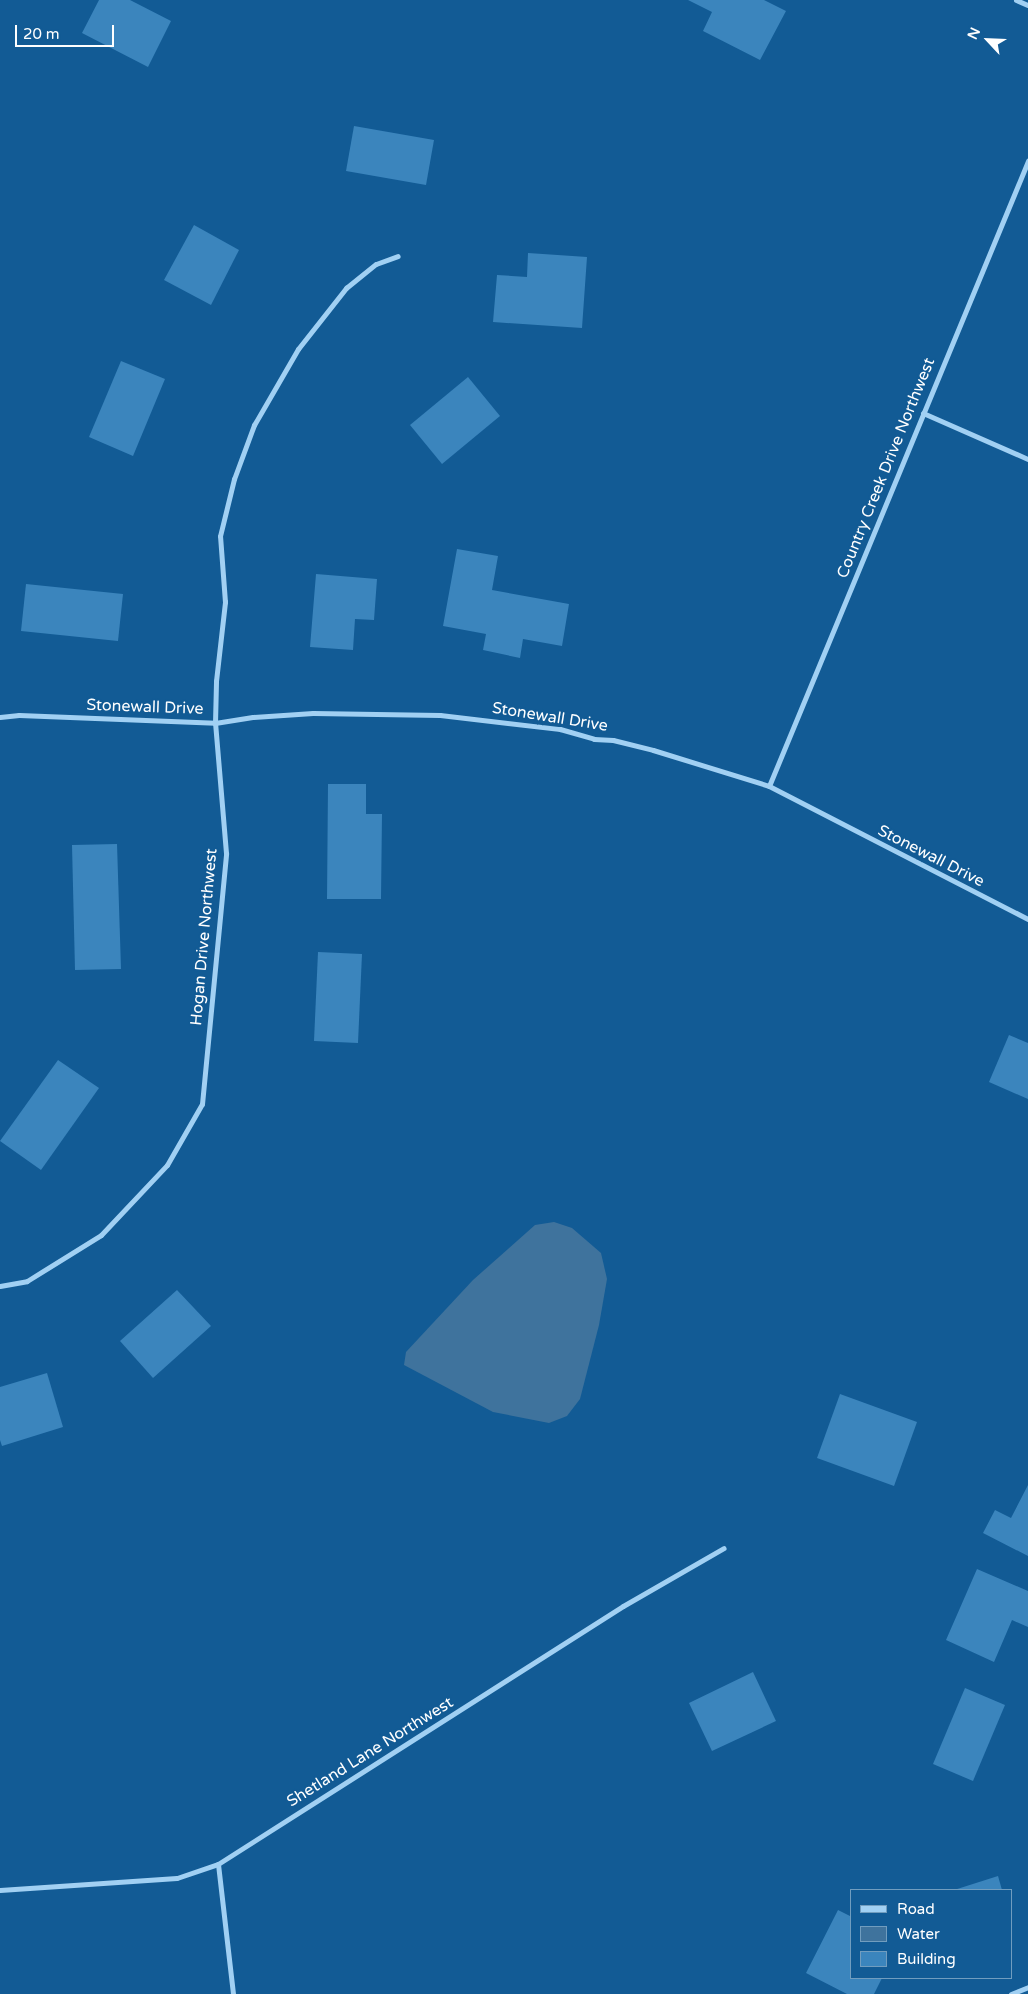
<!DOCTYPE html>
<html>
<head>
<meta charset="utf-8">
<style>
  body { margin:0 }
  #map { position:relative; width:1028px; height:1994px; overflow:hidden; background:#125b95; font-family:"Varela Round",sans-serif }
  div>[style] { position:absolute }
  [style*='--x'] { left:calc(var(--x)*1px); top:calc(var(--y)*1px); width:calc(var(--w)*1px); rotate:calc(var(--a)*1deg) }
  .water>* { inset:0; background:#3f739d }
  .building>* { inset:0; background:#3b85bd }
  .minor>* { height:5px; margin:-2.5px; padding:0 2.5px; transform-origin:2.5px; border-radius:2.5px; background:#a1d0f3 }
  span { translate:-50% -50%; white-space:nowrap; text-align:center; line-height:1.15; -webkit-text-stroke:4px #125b95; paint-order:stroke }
  .street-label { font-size:16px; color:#fff }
  .legend { position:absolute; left:850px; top:1889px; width:162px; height:90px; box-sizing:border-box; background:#125b95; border:1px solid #719dbf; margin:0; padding:6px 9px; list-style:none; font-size:15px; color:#fff }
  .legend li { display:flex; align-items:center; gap:10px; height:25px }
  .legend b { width:25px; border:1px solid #719dbf }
  .north { position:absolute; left:963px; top:15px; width:50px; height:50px; -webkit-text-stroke:4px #125b95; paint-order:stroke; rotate:295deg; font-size:14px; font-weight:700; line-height:20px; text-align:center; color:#fff }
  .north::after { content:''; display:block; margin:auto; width:18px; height:22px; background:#fff; clip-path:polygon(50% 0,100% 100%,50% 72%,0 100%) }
  .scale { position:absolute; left:15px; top:25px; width:99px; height:22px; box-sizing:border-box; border:2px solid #fff; border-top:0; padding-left:6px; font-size:15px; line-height:18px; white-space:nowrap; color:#fff; -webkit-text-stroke:4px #125b95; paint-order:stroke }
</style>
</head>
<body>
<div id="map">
  <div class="water">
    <i style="clip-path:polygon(554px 1222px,572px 1228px,601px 1253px,607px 1279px,599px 1325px,580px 1399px,567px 1416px,549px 1423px,493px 1412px,404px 1365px,406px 1352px,473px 1280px,535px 1225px)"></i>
  </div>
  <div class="building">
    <i style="clip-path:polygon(99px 0,130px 0,171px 21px,148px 67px,82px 33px)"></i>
    <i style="clip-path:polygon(688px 0,764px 0,786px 11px,760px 60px,703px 31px,712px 12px)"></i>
    <i style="clip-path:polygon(354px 126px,434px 140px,426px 185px,346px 171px)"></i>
    <i style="clip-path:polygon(194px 225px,239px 250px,211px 305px,164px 280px)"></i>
    <i style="clip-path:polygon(528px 253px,587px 257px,582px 328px,493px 322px,497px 275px,527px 277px)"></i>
    <i style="clip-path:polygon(121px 361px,165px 379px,133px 456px,89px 437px)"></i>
    <i style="clip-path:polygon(468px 377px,500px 416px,442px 464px,410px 425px)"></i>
    <i style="clip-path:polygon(457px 549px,498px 556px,492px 590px,569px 604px,562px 646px,523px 639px,520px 658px,483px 650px,486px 634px,443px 626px)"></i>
    <i style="clip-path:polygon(316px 574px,377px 579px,374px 620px,355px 619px,353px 650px,310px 647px)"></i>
    <i style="clip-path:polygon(26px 584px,123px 594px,118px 641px,21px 631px)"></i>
    <i style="clip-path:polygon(328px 784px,366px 784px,366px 814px,382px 814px,381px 899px,327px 899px)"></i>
    <i style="clip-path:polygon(117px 844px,121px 969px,75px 970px,72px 845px)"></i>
    <i style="clip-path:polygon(318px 952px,362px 954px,358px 1043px,314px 1041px)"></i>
    <i style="clip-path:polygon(1009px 1035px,1028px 1043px,1028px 1099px,989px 1082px)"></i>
    <i style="clip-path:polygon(58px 1060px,99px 1088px,41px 1170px,0 1141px)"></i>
    <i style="clip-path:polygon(177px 1290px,211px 1326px,153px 1378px,120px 1341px)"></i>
    <i style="clip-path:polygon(47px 1373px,63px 1427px,2px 1446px,0 1440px,0 1387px)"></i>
    <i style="clip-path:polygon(840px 1394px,917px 1422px,894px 1486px,817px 1458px)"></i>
    <i style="clip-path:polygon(1028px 1485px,1028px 1556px,983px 1533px,995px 1510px,1011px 1518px)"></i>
    <i style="clip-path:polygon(977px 1569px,1028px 1591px,1028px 1627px,1012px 1620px,994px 1662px,946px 1640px)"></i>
    <i style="clip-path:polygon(753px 1672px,776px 1721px,712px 1751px,689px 1703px)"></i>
    <i style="clip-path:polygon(965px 1688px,1005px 1705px,973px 1781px,933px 1764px)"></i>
    <i style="clip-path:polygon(998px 1876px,1002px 1890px,954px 1890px)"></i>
    <i style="clip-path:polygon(838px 1910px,852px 1917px,852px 1978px,882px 1978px,874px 1994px,847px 1994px,806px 1973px)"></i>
  </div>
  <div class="minor">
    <i style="--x:1016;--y:0;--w:13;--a:23"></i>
    <i style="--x:923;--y:413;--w:115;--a:23.7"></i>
    <i style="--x:0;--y:717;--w:19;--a:-6"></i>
    <i style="--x:19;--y:715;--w:196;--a:2.3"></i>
    <i style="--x:215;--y:723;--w:38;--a:-9"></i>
    <i style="--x:253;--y:717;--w:60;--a:-3.8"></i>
    <i style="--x:313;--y:713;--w:127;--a:0.9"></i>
    <i style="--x:440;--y:715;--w:121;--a:6.7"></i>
    <i style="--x:560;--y:729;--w:35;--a:16"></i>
    <i style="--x:594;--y:739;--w:19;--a:3"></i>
    <i style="--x:613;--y:740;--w:41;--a:14"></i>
    <i style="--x:653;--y:750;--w:121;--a:17.2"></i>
    <i style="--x:769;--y:786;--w:291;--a:27.2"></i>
    <i style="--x:769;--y:786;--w:677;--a:-67.49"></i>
    <i style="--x:0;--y:1286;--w:27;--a:-10"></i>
    <i style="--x:27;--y:1281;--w:87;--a:-31.9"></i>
    <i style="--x:101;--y:1235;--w:96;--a:-46.7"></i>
    <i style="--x:167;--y:1165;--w:70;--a:-60.2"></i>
    <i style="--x:202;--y:1104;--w:252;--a:-84.5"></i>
    <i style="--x:226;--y:853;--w:130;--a:-94.8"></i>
    <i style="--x:215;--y:723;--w:42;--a:-88.6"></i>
    <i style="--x:216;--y:681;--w:80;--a:-83.5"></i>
    <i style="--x:225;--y:602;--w:66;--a:-94.3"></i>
    <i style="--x:220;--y:536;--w:59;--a:-76.2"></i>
    <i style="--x:234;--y:479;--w:58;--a:-69.7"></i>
    <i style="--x:254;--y:425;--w:88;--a:-59.9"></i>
    <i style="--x:298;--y:349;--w:78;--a:-51.8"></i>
    <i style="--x:346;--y:288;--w:38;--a:-39"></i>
    <i style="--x:376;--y:264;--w:23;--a:-20"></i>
    <i style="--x:218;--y:1864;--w:131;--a:83.4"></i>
    <i style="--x:0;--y:1890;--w:177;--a:-3.9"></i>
    <i style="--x:177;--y:1878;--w:43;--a:-18.9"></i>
    <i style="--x:218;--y:1864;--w:480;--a:-32.5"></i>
    <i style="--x:623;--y:1606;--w:116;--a:-29.9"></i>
    <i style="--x:1011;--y:1994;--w:18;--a:-22"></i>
  </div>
  <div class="street-label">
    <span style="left:886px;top:468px;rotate:-68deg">Country Creek Drive Northwest</span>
    <span style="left:145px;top:707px;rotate:2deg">Stonewall Drive</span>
    <span style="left:550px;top:717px;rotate:9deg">Stonewall Drive</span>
    <span style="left:931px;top:856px;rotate:27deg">Stonewall Drive</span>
    <span style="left:204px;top:937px;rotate:-85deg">Hogan Drive Northwest</span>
    <span style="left:370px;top:1752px;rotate:-32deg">Shetland Lane Northwest</span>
  </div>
  <ul class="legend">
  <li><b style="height:6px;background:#a1d0f3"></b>Road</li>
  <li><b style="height:14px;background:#3f739d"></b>Water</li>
  <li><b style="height:14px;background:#3b85bd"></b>Building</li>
  </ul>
  <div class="north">N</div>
  <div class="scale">20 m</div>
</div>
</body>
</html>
